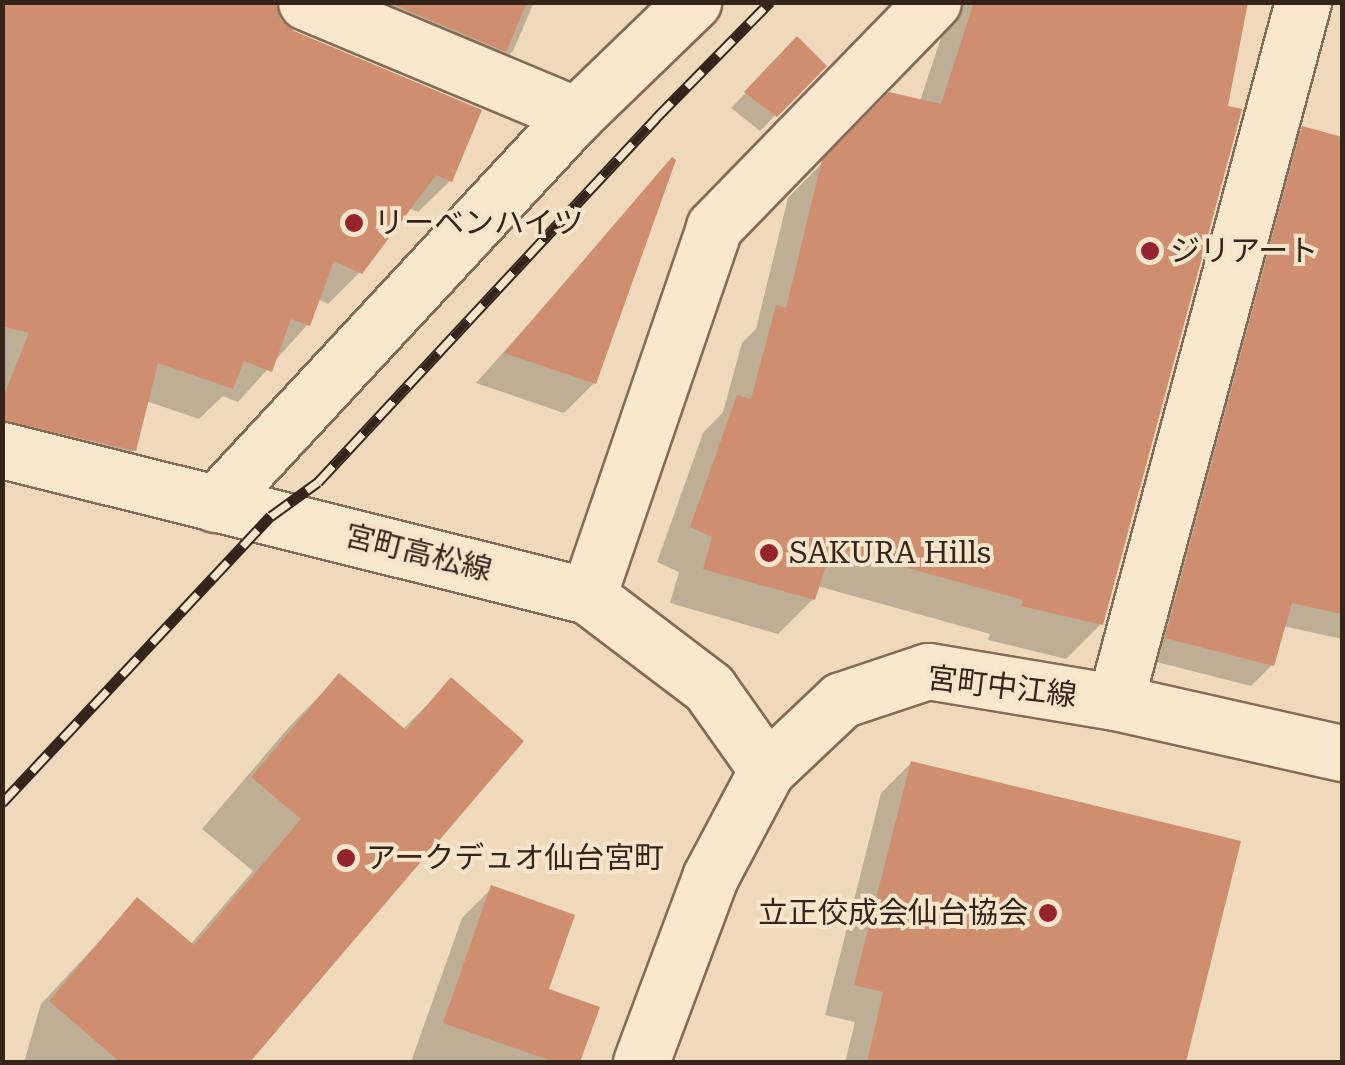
<!DOCTYPE html>
<html>
<head>
<meta charset="utf-8">
<style>
  body { margin:0 }
  #map { position:relative; width:1345px; height:1065px; overflow:hidden; background:#eedabb; font-family:"Roboto Serif","Noto Sans JP",serif }
  div>[style] { position:absolute }
  [style*='--x'] { left:calc(var(--x)*1px); top:calc(var(--y)*1px); width:calc(var(--w)*1px); rotate:calc(var(--a)*1deg) }
  .shadow>* { inset:0; background:#0003 }
  .building>* { inset:0; background:#ce8e6f }
  .roads { filter:drop-shadow(2px 0 #856a55) drop-shadow(-2px 0 #856a55) drop-shadow(0 2px #856a55) drop-shadow(0 -2px #856a55) }
  .minor>* { height:55px; margin:-27.5px; padding:0 27.5px; transform-origin:27.5px; border-radius:27.5px; background:#f9e8ce }
  .tertiary>* { height:55px; margin:-27.5px; padding:0 27.5px; transform-origin:27.5px; border-radius:27.5px; background:#f9e8ce }
  .rail>* { height:11px; margin-top:-5.5px; transform-origin:0; background:repeating-linear-gradient(90deg,#f6e5ca 0 22px,#34241a 0 44px); box-sizing:border-box; border-block:2px solid #34241a }
  .dots>* { width:28px; height:28px; translate:-50% -50%; box-sizing:border-box; border:5px solid #f6e5ca; border-radius:50% }
  span { translate:-50% -50%; white-space:nowrap; text-align:center; line-height:1.15; -webkit-text-stroke:8px #f6e5ca; paint-order:stroke }
  .poi-label { font-size:30px; color:#34241a }
  .left { translate:0 -50%; text-align:left }
  .right { translate:-100% -50%; text-align:right }
  .street-label { font-size:30px; color:#34241a }
  .frame { position:absolute; inset:0; border:5px solid #34241a; pointer-events:none }
</style>
</head>
<body>
<div id="map">
  <div class="shadow">
    <i style="clip-path:polygon(2px 2px,201px 2px,450px 181px,418px 212px,408px 208px,360px 272px,328px 304px,318px 299px,308px 324px,238px 402px,223px 396px,199px 419px,146px 401px,134px 450px,103px 482px,2px 459px)"></i>
    <i style="clip-path:polygon(301px 2px,534px 2px,513px 51px,483px 81px)"></i>
    <i style="clip-path:polygon(913px 2px,1246px 2px,1225px 107px,1101px 624px,1066px 659px,988px 640px,990px 634px,817px 586px,813px 599px,778px 634px,670px 603px,679px 572px,657px 562px,703px 433px,723px 412px,742px 343px,756px 329px,788px 198px,890px 94px,920px 101px,943px 32px)"></i>
    <i style="clip-path:polygon(797px 40px,823px 66px,760px 131px,731px 108px)"></i>
    <i style="clip-path:polygon(1303px 129px,1342px 140px,1342px 639px,1283px 626px,1272px 665px,1251px 686px,1145px 659px,1282px 150px)"></i>
    <i style="clip-path:polygon(673px 161px,594px 383px,564px 413px,476px 383px)"></i>
    <i style="clip-path:polygon(339px 676px,402px 730px,451px 681px,521px 742px,247px 1062px,24px 1062px,41px 1004px,137px 901px,190px 945px,253px 871px,202px 829px,289px 727px)"></i>
    <i style="clip-path:polygon(911px 763px,1238px 843px,1184px 1062px,845px 1062px,855px 1022px,825px 1015px,881px 793px)"></i>
    <i style="clip-path:polygon(492px 888px,546px 990px,596px 1008px,577px 1062px,411px 1062px,462px 918px)"></i>
  </div>
  <div class="building">
    <i style="clip-path:polygon(2px 2px,275px 2px,281px 20px,294px 31px,482px 110px,452px 182px,436px 175px,362px 274px,334px 261px,310px 326px,291px 319px,272px 372px,244px 361px,233px 389px,158px 363px,136px 451px,2px 420px,2px 400px,29px 333px,2px 326px)"></i>
    <i style="clip-path:polygon(388px 2px,527px 2px,506px 52px)"></i>
    <i style="clip-path:polygon(974px 2px,1248px 2px,1228px 106px,1242px 109px,1103px 625px,1021px 606px,1023px 600px,832px 547px,815px 600px,703px 569px,712px 537px,690px 527px,737px 395px,751px 399px,776px 305px,786px 308px,822px 160px,889px 92px,941px 104px)"></i>
    <i style="clip-path:polygon(797px 36px,827px 66px,777px 117px,744px 92px)"></i>
    <i style="clip-path:polygon(1302px 126px,1342px 137px,1342px 614px,1292px 603px,1274px 666px,1165px 638px)"></i>
    <i style="clip-path:polygon(672px 157px,676px 160px,596px 384px,504px 353px)"></i>
    <i style="clip-path:polygon(339px 673px,406px 730px,451px 677px,524px 741px,250px 1062px,120px 1062px,49px 1001px,137px 897px,194px 945px,301px 819px,251px 777px)"></i>
    <i style="clip-path:polygon(911px 761px,1241px 841px,1186px 1062px,867px 1062px,883px 992px,854px 985px)"></i>
    <i style="clip-path:polygon(491px 885px,575px 915px,549px 989px,600px 1007px,580px 1062px,554px 1062px,443px 1023px)"></i>
  </div>
  <div class="roads">
    <div class="minor">
      <i style="--x:306;--y:2;--w:293;--a:22.7"></i>
      <i style="--x:2;--y:450;--w:604;--a:13.99"></i>
      <i style="--x:588;--y:596;--w:152;--a:37.2"></i>
      <i style="--x:709;--y:688;--w:100;--a:54.7"></i>
      <i style="--x:215;--y:504;--w:531;--a:-47.14"></i>
      <i style="--x:576;--y:115;--w:163;--a:-44"></i>
      <i style="--x:588;--y:596;--w:390;--a:-71.1"></i>
      <i style="--x:714;--y:227;--w:314;--a:-45.8"></i>
      <i style="--x:1115;--y:702;--w:725;--a:-74.97"></i>
    </div>
    <div class="tertiary">
      <i style="--x:641;--y:1062;--w:197;--a:-69.5"></i>
      <i style="--x:710;--y:877;--w:121;--a:-62"></i>
      <i style="--x:767;--y:770;--w:102;--a:-43.4"></i>
      <i style="--x:841;--y:700;--w:92;--a:-18.4"></i>
      <i style="--x:928;--y:671;--w:190;--a:9.4"></i>
      <i style="--x:1115;--y:702;--w:233;--a:12.7"></i>
    </div>
  </div>
  <div class="rail">
    <i style="--x:2;--y:803;--w:393;--a:-46.9"></i>
    <i style="--x:271;--y:516;--w:58;--a:-35.9"></i>
    <i style="--x:318;--y:482;--w:497;--a:-47.1"></i>
    <i style="--x:656;--y:118;--w:163;--a:-45.5"></i>
  </div>
  <div class="dots">
    <i style="left:354px;top:223px;background:#95242f"></i>
    <i style="left:1150px;top:251px;background:#95242f"></i>
    <i style="left:769px;top:553px;background:#95242f"></i>
    <i style="left:346px;top:858px;background:#95242f"></i>
    <i style="left:1048px;top:913px;background:#95242f"></i>
  </div>
  <div class="poi-label">
    <span class="left" style="left:374px;top:223px">リーベンハイツ</span>
    <span class="left" style="left:1170px;top:251px">ジリアート</span>
    <span class="left" style="left:789px;top:553px">SAKURA Hills</span>
    <span class="left" style="left:366px;top:858px">アークデュオ仙台宮町</span>
    <span class="right" style="left:1028px;top:913px">立正佼成会仙台協会</span>
  </div>
  <div class="street-label">
    <span style="left:418px;top:553px;rotate:14deg">宮町高松線</span>
    <span style="left:1002px;top:687px;rotate:7deg">宮町中江線</span>
  </div>
  <div class="frame"></div>
</div>
</body>
</html>
